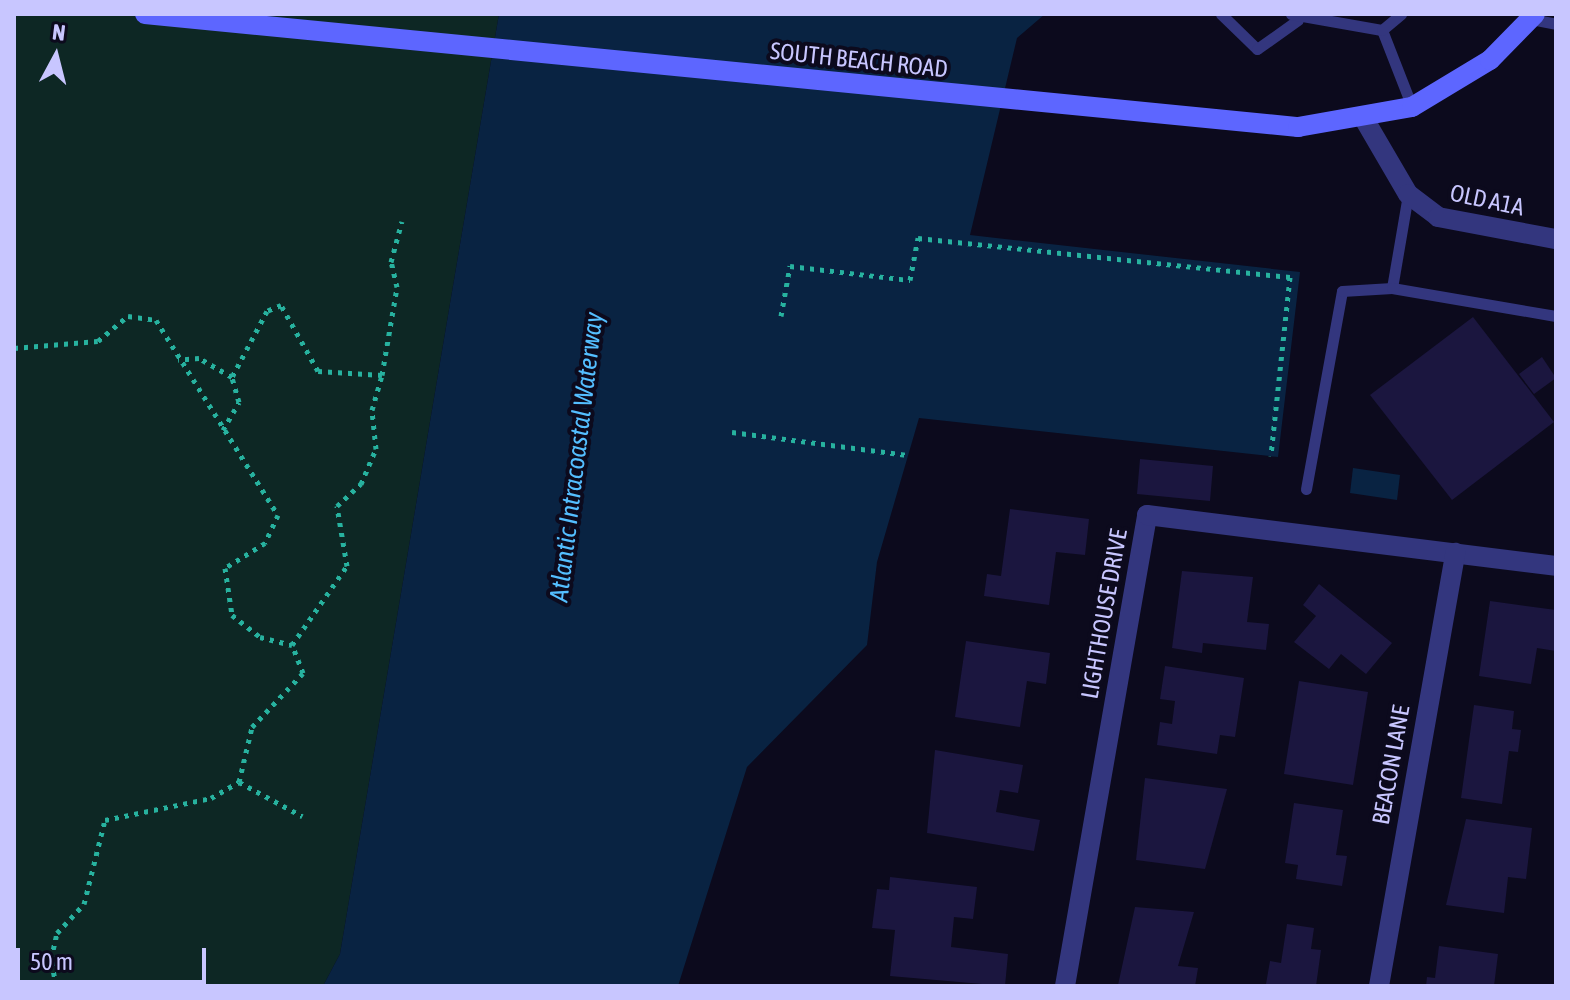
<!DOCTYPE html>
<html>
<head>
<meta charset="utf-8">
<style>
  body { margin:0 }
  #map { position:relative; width:1570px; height:1000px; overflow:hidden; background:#0c0a1d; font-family:"Asap Condensed",sans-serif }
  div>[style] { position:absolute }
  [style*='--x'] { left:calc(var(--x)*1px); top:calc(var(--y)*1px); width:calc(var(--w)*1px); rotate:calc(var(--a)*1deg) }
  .green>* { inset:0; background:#0d2724 }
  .water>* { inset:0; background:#092342 }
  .building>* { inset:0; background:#1b163f }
  .path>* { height:5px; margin-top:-2.5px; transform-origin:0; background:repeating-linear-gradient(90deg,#27b29f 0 4px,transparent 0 10px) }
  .lane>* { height:11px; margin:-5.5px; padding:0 5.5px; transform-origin:5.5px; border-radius:5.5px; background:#33367e }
  .street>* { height:20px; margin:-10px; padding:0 10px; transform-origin:10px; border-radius:10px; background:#33367e }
  .secondary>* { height:20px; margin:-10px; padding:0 10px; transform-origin:10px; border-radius:10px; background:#5d66ff }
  span { translate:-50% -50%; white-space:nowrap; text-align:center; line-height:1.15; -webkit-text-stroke:8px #0c0a1d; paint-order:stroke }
  .street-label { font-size:24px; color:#c8c6ff }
  .water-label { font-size:26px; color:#54beff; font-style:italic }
  .frame { position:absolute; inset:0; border:16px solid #c8c6ff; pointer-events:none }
  .north { position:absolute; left:16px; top:16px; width:80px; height:80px; -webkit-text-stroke:6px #0c0a1d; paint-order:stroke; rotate:7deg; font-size:22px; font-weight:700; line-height:32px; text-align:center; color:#c8c6ff }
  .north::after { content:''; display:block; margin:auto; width:28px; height:36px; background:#c8c6ff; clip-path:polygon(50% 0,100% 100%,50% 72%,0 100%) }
  .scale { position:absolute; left:16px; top:948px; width:190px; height:36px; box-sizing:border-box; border:4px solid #c8c6ff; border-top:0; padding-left:10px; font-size:24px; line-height:28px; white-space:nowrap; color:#c8c6ff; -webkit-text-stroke:6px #0c0a1d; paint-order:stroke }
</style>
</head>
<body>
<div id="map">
  <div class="green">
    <i style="clip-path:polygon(14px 14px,499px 14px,340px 954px,323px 986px,14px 986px)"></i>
  </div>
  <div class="water">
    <i style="clip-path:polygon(499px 14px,1045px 14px,1017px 38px,970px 235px,1300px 272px,1278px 457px,919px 418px,877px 562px,867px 645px,747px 767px,678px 986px,323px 986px,340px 954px)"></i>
    <i style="clip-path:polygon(1353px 468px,1400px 475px,1397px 500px,1350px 493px)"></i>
  </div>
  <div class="building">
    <i style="clip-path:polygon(1473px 317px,1554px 422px,1452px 500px,1370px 395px)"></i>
    <i style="clip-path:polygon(1542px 357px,1556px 378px,1534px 394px,1519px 374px)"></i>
    <i style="clip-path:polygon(1140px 459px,1213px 466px,1210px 501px,1137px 494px)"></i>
    <i style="clip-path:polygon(1010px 509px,1089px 519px,1085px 555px,1056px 552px,1049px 605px,984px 596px,987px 574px,1001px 576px)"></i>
    <i style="clip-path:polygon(1182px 571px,1253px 577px,1247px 622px,1269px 624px,1266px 650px,1203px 643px,1202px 653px,1172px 648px)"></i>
    <i style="clip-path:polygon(1319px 584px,1392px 643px,1366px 674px,1341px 654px,1329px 669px,1294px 642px,1316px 616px,1303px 605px)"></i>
    <i style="clip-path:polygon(1490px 601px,1556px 610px,1556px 651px,1537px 648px,1531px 684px,1479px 676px)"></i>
    <i style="clip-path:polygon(966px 641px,1050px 653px,1046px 684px,1027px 681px,1020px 727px,955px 717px)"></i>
    <i style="clip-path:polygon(1165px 666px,1244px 678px,1235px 737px,1220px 735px,1217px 754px,1157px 745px,1160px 722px,1172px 724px,1175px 701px,1160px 699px)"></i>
    <i style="clip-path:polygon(1299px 681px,1368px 692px,1353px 785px,1284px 774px)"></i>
    <i style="clip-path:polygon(1474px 705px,1514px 711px,1512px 729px,1521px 730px,1518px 752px,1509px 751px,1502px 804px,1461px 798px)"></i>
    <i style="clip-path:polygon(935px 750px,1023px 765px,1018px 793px,1000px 790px,996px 812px,1040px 820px,1034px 851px,927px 833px)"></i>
    <i style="clip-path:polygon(1145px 778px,1227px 789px,1205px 869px,1136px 860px)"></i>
    <i style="clip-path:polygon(1294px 803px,1343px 810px,1336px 855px,1347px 856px,1342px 886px,1296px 879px,1298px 865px,1285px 863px)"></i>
    <i style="clip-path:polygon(1466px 819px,1532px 828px,1526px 879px,1508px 877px,1504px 913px,1446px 905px)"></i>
    <i style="clip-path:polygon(890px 877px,977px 887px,973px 919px,954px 917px,951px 947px,1008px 954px,1005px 986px,890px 976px,895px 930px,872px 928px,877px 889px,889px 890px)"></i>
    <i style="clip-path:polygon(1135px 907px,1194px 912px,1178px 966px,1198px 968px,1195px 986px,1118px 985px)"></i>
    <i style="clip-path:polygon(1287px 924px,1314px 928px,1311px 949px,1321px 950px,1316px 986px,1266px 984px,1270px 961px,1281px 963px)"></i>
    <i style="clip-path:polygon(1439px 946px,1498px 954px,1494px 986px,1426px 986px,1427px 977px,1435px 978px)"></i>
  </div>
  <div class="path">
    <i style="--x:781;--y:316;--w:51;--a:-79.8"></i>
    <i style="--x:790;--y:266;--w:121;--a:6.7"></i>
    <i style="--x:910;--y:280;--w:43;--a:-79.2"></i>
    <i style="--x:918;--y:238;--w:374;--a:6"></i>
    <i style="--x:1290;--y:277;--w:180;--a:96.1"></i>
    <i style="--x:14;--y:348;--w:84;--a:-4.8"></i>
    <i style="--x:98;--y:341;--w:39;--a:-40"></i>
    <i style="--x:128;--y:316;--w:28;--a:8"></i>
    <i style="--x:156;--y:320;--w:230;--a:58"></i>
    <i style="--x:278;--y:515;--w:31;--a:115"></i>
    <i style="--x:265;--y:543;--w:47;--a:148"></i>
    <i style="--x:225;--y:568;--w:48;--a:81.5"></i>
    <i style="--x:232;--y:615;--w:36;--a:38"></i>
    <i style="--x:260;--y:637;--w:33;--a:14"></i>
    <i style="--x:382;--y:375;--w:89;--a:-80.3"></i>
    <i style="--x:397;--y:287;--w:26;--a:-103"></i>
    <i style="--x:391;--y:262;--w:42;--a:-75"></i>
    <i style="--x:223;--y:430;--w:32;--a:-60"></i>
    <i style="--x:239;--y:402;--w:26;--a:-106"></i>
    <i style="--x:732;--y:432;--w:177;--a:7.5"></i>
    <i style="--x:239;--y:782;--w:72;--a:28.4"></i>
    <i style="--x:56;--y:986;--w:27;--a:-100"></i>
    <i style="--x:51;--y:959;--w:27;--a:-77"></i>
    <i style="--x:57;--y:933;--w:40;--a:-47"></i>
    <i style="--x:84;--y:904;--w:87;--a:-76"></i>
    <i style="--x:105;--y:820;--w:108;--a:-11.7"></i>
    <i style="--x:211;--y:798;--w:32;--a:-30"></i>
    <i style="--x:239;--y:782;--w:57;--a:-76.7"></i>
    <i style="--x:252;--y:727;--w:74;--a:-46.6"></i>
    <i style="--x:303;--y:673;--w:30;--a:-111"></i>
    <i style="--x:292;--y:645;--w:96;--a:-55.2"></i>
    <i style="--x:347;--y:566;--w:61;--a:-99.5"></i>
    <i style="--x:337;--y:506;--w:33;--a:-43"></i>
    <i style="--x:361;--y:484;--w:38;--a:-67"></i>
    <i style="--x:376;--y:449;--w:39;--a:-96"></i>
    <i style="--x:372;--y:410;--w:36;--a:-74"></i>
    <i style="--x:382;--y:375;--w:64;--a:-176.4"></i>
    <i style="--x:318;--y:371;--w:76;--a:-119.3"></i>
    <i style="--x:281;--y:305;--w:15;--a:157"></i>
    <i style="--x:267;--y:311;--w:75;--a:117.9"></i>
    <i style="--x:232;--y:377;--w:38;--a:-150"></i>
    <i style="--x:199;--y:358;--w:21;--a:175"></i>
  </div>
  <div class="lane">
    <i style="--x:1221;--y:14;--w:50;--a:44.2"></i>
    <i style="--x:1257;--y:49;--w:50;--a:-35.3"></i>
    <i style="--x:1291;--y:14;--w:92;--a:10"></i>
    <i style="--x:1382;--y:30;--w:83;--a:68.7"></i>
    <i style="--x:1531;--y:19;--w:25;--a:11"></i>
    <i style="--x:1382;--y:30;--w:25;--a:-40"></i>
    <i style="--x:1392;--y:288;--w:95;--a:-80.3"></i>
    <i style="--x:1306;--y:489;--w:201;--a:-79.7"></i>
    <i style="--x:1342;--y:291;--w:50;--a:-3.4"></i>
    <i style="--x:1392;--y:288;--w:166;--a:9.7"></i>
  </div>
  <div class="street">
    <i style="--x:1363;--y:117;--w:89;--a:59.7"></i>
    <i style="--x:1408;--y:194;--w:38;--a:37"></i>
    <i style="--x:1438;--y:217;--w:120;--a:10.6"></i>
    <i style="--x:1065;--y:986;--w:478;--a:-80.1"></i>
    <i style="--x:1147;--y:515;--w:412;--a:7.1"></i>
    <i style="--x:1379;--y:986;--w:440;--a:-80"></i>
  </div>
  <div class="secondary">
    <i style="--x:145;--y:14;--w:1159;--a:5.6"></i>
    <i style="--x:1298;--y:127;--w:116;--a:-10"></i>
    <i style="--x:1412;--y:107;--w:91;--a:-31.1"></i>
    <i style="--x:1490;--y:60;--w:64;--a:-45.6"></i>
  </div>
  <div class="street-label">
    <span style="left:859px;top:60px;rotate:6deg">SOUTH BEACH ROAD</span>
    <span style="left:1487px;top:200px;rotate:12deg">OLD A1A</span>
    <span style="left:1104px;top:614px;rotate:-80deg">LIGHTHOUSE DRIVE</span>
    <span style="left:1391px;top:765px;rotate:-80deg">BEACON LANE</span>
  </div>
  <div class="water-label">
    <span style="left:577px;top:457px;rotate:-83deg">Atlantic Intracoastal Waterway</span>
  </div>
  <div class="frame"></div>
  <div class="north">N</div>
  <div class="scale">50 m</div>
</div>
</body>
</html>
